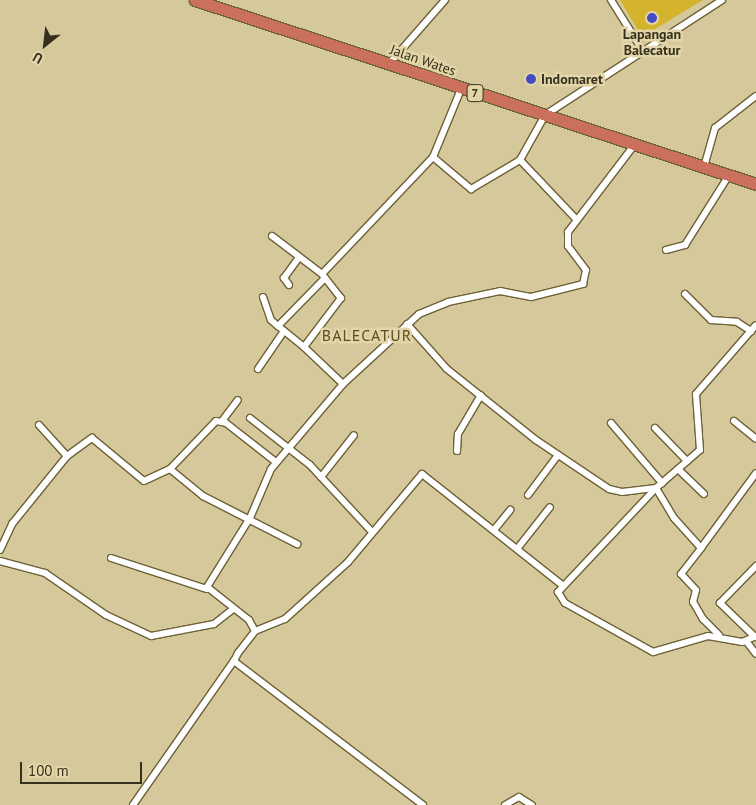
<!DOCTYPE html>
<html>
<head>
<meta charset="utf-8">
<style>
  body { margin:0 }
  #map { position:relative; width:756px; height:805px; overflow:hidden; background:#d5c89a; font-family:"PT Sans",sans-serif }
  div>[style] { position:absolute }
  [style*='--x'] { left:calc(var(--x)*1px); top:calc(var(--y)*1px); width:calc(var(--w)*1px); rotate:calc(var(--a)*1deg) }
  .green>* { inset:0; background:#d4b32d }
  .roads { filter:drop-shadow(1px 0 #6d6136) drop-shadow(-1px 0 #6d6136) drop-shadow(0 1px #6d6136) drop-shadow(0 -1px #6d6136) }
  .street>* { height:6px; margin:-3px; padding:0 3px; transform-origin:3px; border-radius:3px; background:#fff }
  .highway>* { height:11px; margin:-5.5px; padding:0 5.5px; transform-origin:5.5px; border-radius:5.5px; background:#cb705a }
  .dots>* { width:14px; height:14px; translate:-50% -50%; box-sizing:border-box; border:2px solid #e2d5a7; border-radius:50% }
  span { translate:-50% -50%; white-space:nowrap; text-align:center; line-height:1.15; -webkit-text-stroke:5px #e2d5a7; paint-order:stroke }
  .shield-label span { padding:1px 4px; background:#e2d5a7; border:1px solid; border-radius:4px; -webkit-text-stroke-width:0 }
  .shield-label { font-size:12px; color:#36311f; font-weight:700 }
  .poi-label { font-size:14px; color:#36311f; font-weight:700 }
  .left { translate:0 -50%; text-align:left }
  .street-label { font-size:14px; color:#36311f }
  .quarter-label { font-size:16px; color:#5a4e24; letter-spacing:1px }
  .north { position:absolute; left:20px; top:20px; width:50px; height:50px; -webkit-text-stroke:4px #e2d5a7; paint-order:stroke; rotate:209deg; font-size:14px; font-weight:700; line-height:20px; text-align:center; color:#36311f }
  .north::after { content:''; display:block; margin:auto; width:18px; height:22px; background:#36311f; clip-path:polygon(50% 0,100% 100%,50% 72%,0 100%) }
  .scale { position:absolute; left:20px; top:762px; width:122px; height:22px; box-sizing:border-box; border:2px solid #36311f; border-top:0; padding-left:6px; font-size:15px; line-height:18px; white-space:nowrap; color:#36311f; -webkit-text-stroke:4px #e2d5a7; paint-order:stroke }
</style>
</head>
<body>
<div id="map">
  <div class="green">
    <i style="clip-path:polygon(620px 0,703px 0,642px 37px)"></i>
  </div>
  <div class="roads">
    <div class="street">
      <i style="--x:611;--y:0;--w:60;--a:57.9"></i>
      <i style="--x:389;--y:64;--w:85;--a:-48.8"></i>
      <i style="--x:433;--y:157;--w:50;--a:40.1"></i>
      <i style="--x:471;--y:189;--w:57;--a:-30.6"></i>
      <i style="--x:704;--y:167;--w:41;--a:-74.2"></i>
      <i style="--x:715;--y:128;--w:52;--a:-38"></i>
      <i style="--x:577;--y:220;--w:83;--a:-133.5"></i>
      <i style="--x:520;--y:160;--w:51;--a:-60.9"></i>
      <i style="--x:545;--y:115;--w:211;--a:-33"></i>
      <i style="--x:272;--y:236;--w:63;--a:37.2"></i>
      <i style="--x:322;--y:274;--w:31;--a:52"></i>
      <i style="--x:341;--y:298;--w:61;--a:127.1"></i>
      <i style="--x:304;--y:347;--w:54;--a:43.5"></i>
      <i style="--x:666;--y:250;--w:20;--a:-15"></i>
      <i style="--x:685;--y:245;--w:83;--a:-57.8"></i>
      <i style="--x:322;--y:274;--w:161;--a:-46.5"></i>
      <i style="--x:433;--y:157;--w:74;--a:-67.6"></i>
      <i style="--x:289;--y:285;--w:9;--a:-126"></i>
      <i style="--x:284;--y:278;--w:26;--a:-54"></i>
      <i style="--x:685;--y:294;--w:37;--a:45"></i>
      <i style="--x:711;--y:320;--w:26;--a:4"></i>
      <i style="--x:737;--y:322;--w:17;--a:33"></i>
      <i style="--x:263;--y:297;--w:24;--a:71"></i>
      <i style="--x:271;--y:320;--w:9;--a:41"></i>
      <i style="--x:407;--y:324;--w:60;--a:48.4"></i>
      <i style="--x:447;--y:369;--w:114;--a:38.6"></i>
      <i style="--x:536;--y:440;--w:88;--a:33.9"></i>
      <i style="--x:609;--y:489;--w:13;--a:13"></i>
      <i style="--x:622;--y:492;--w:34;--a:-7"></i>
      <i style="--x:656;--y:488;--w:58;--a:-40.8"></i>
      <i style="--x:700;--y:450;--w:56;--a:-94.1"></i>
      <i style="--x:696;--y:394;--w:91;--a:-49"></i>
      <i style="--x:304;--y:347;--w:33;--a:-141"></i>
      <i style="--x:278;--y:326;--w:67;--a:-45.6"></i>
      <i style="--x:258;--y:369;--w:46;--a:-55.6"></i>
      <i style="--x:250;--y:418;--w:76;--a:38.1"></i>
      <i style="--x:310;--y:465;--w:91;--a:47.2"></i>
      <i style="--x:222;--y:421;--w:26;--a:-53"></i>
      <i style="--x:734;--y:421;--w:28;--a:39"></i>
      <i style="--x:611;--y:423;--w:79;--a:49.6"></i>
      <i style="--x:39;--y:425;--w:42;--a:47.9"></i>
      <i style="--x:655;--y:428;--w:46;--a:45.9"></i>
      <i style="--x:457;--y:451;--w:17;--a:-87"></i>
      <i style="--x:458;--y:434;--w:45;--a:-59.5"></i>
      <i style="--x:170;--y:469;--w:43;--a:39.3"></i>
      <i style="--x:203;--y:496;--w:106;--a:27.1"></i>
      <i style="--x:678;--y:469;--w:36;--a:44"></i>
      <i style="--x:321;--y:477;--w:53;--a:-51.8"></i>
      <i style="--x:528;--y:495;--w:50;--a:-53.1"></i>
      <i style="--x:494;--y:530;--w:26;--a:-51"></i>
      <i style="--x:701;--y:548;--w:93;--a:-53.7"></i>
      <i style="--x:517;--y:549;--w:53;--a:-51.8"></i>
      <i style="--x:0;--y:550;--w:29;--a:-65"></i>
      <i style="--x:12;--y:524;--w:87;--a:-51"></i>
      <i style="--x:67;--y:456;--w:31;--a:-36"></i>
      <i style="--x:92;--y:438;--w:67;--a:39.6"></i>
      <i style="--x:144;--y:481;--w:29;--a:-25"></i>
      <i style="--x:170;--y:469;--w:66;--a:-46.2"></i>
      <i style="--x:216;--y:421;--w:10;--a:11"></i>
      <i style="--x:226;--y:423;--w:63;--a:38"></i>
      <i style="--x:111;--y:558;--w:101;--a:17.9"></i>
      <i style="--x:0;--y:561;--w:47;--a:14.9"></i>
      <i style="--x:45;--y:573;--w:74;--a:34.5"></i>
      <i style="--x:106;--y:615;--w:50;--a:25"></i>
      <i style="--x:151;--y:636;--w:64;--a:-10.8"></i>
      <i style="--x:214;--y:624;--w:24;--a:-38"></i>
      <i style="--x:255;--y:631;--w:13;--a:-119"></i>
      <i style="--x:249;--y:620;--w:53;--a:-141.8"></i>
      <i style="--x:207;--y:587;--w:81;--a:-58.1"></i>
      <i style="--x:250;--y:518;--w:53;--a:-66.8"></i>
      <i style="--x:271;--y:469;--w:111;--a:-49.7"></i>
      <i style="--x:343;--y:384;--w:103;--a:-42.6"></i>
      <i style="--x:419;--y:314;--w:31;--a:-22"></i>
      <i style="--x:448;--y:302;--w:53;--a:-11.9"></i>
      <i style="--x:500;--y:291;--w:32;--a:11"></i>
      <i style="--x:531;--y:297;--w:54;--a:-14"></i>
      <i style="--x:583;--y:284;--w:14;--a:-78"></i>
      <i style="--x:586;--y:270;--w:30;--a:-127"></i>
      <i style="--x:568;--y:246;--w:14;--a:-90"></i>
      <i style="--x:568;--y:232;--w:111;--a:-52.7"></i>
      <i style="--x:719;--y:635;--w:23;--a:-135"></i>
      <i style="--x:703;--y:619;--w:20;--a:-120"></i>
      <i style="--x:693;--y:602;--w:12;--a:-76"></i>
      <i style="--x:696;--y:590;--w:22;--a:-133"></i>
      <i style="--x:681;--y:574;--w:33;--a:-52"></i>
      <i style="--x:701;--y:548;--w:40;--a:-132"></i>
      <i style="--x:674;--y:518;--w:35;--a:-121"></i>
      <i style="--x:656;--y:488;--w:143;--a:133.3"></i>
      <i style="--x:558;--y:592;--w:13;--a:58"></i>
      <i style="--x:565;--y:603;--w:101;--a:29.1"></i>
      <i style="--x:653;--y:652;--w:57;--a:-16.2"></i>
      <i style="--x:708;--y:636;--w:35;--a:10"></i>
      <i style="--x:742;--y:642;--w:15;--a:-23"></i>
      <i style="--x:755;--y:637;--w:49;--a:-135.8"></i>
      <i style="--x:720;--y:603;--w:52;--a:-45.8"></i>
      <i style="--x:746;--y:641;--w:16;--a:52"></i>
      <i style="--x:133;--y:805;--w:176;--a:-55"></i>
      <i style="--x:423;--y:805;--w:238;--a:-142.7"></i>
      <i style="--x:234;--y:661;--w:9;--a:-63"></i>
      <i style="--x:238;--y:653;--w:28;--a:-52"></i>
      <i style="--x:255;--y:631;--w:32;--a:-22"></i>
      <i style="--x:285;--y:619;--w:85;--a:-42.1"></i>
      <i style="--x:348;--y:562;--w:115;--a:-49.9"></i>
      <i style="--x:422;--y:474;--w:177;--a:38.4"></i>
      <i style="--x:505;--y:805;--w:16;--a:-30"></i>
      <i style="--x:519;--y:797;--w:15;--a:32"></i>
    </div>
    <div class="highway">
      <i style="--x:195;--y:0;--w:590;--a:18.16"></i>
    </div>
  </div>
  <div class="dots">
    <i style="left:652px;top:18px;background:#434bbf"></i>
    <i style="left:531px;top:79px;background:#434bbf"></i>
  </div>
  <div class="shield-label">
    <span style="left:475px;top:93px">7</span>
  </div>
  <div class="poi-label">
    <span style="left:652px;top:42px">Lapangan<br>Balecatur</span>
    <span class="left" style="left:541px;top:79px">Indomaret</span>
  </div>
  <div class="street-label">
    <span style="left:423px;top:60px;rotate:19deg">Jalan Wates</span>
  </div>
  <div class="quarter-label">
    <span style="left:367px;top:335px">BALECATUR</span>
  </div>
  <div class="north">U</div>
  <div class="scale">100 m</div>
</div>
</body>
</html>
